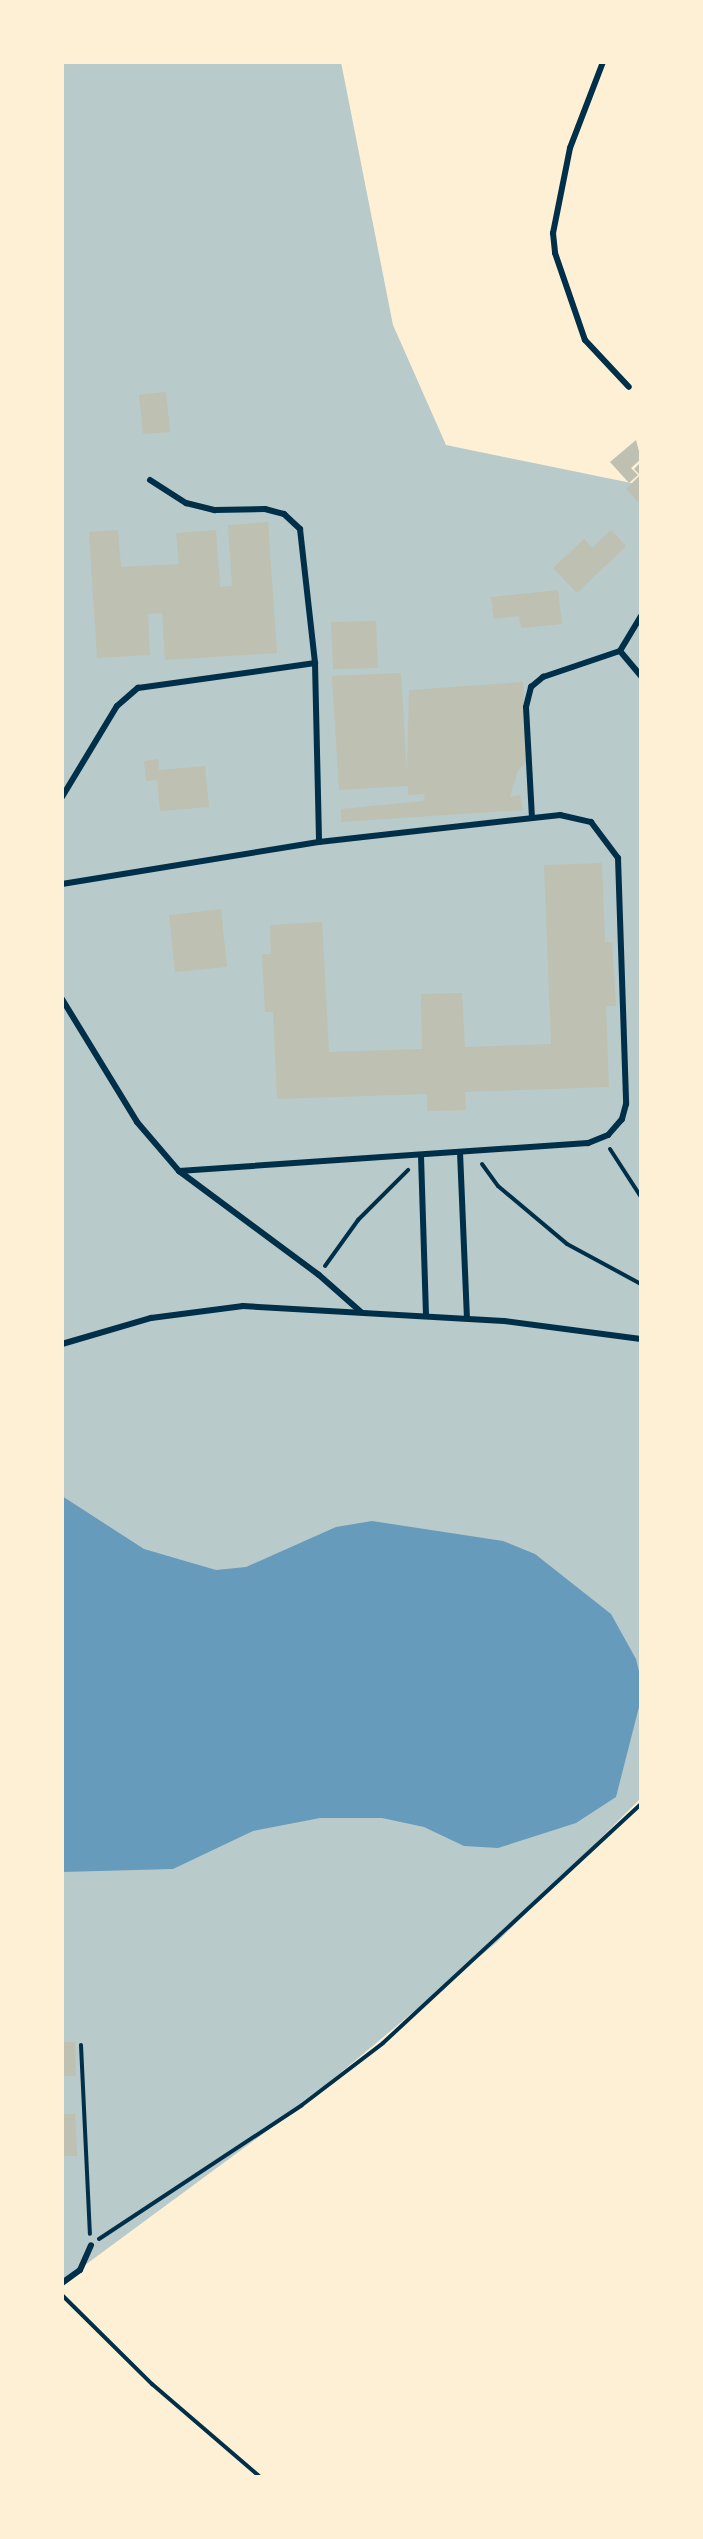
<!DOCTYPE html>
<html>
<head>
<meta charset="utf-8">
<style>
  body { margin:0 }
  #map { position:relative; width:703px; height:2539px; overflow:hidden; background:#fdf0d5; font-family:"Fira Sans Condensed",sans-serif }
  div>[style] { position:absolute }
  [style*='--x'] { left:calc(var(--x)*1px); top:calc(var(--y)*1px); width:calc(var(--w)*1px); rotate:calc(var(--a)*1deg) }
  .green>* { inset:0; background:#b9caca }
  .water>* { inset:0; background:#669bbc }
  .building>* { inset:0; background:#bec0b2 }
  .path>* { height:4px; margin:-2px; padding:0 2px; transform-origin:2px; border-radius:2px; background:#003049 }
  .service>* { height:6px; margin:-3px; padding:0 3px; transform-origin:3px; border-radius:3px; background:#003049 }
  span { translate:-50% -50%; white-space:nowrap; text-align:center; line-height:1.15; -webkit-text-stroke:8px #fdf0d5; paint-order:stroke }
  .frame { position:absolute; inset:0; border:64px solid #fdf0d5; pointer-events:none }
</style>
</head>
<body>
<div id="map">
  <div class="green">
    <i style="clip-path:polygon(62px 62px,341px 62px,393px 325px,446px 445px,641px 485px,641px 1798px,497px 1942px,302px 2105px,62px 2282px)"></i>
  </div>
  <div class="water">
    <i style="clip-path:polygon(62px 1496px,144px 1549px,216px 1570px,246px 1567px,336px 1527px,372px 1521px,503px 1541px,535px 1554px,611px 1614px,636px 1659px,641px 1679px,639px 1707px,616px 1797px,576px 1823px,498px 1848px,464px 1846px,424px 1827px,382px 1818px,320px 1818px,253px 1831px,173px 1869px,62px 1872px)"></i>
  </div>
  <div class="building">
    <i style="clip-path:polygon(166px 392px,170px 432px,143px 434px,139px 395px)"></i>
    <i style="clip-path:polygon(636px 440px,641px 459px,631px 468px,638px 475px,629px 483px,610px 462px)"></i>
    <i style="clip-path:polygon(641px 462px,641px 505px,626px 489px,640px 475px,634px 469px)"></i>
    <i style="clip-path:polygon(268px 522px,277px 653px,165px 660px,162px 613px,148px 614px,150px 655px,97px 658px,89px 532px,118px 530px,121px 567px,179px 564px,176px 533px,216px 530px,220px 587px,232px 586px,228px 525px)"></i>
    <i style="clip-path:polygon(611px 530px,626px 546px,577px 593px,553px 568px,584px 539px,592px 548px)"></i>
    <i style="clip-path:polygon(558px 590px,562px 624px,521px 628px,519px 616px,494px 619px,491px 597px)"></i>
    <i style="clip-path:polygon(376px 621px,378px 668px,333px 669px,331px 622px)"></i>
    <i style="clip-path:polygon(401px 673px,407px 774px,409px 690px,523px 682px,529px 760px,518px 770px,510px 797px,520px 795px,523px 810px,341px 822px,341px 809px,423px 801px,425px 794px,408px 795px,408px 786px,339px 790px,332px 676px)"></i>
    <i style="clip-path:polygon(158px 759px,159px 770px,205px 766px,209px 807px,160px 811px,157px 780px,146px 781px,144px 761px)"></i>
    <i style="clip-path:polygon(602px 863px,605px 942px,612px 942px,616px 1006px,606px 1006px,609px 1087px,465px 1092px,466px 1110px,427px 1111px,427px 1094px,277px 1099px,273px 1012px,265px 1012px,262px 954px,271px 954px,270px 925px,322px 922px,329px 1052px,422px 1049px,421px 994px,462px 993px,465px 1047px,551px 1044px,544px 865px)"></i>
    <i style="clip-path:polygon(221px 909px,227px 967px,175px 972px,169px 915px)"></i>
    <i style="clip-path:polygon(62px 2042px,75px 2042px,76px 2076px,62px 2076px)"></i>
    <i style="clip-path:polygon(62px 2114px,75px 2114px,77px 2156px,62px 2156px)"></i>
  </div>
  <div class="path">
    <i style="--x:610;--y:1149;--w:57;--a:57.1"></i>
    <i style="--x:482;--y:1164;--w:27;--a:54"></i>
    <i style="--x:498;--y:1186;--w:90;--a:40"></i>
    <i style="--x:567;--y:1244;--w:84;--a:28.4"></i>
    <i style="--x:325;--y:1266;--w:57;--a:-54.3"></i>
    <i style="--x:358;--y:1220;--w:71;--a:-45"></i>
    <i style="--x:81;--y:2045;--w:189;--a:87.3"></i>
    <i style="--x:99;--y:2239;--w:243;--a:-33.4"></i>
    <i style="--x:302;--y:2105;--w:102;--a:-37.4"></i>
    <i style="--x:383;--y:2043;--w:352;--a:-42.8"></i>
    <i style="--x:62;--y:2295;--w:127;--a:44.7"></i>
    <i style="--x:152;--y:2384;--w:143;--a:40.7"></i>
  </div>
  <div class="service">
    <i style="--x:603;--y:62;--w:92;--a:111"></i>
    <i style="--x:570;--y:148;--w:87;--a:101.3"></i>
    <i style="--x:553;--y:233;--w:20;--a:84"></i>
    <i style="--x:555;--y:253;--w:92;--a:71"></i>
    <i style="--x:585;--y:340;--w:64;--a:46.9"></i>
    <i style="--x:150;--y:480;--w:43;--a:32.6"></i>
    <i style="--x:186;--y:503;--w:30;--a:14"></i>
    <i style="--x:215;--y:510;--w:50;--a:-1.1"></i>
    <i style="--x:265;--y:509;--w:20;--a:15"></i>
    <i style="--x:284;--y:514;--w:22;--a:43"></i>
    <i style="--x:300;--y:529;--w:135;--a:83.6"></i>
    <i style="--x:315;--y:663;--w:179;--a:88.7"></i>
    <i style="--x:641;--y:616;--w:41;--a:121"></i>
    <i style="--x:620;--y:651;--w:33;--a:50"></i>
    <i style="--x:62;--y:797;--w:106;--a:-58.9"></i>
    <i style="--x:117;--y:706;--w:28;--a:-41"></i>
    <i style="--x:138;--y:688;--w:179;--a:-8"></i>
    <i style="--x:532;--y:818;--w:111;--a:-93.1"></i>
    <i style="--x:526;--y:707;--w:21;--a:-76"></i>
    <i style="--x:531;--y:687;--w:16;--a:-40"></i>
    <i style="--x:543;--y:677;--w:81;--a:-18.7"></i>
    <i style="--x:62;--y:884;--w:260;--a:-9.3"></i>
    <i style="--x:319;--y:842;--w:243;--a:-6.4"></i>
    <i style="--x:560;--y:815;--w:32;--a:13"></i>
    <i style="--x:591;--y:822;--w:45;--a:53.1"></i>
    <i style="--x:618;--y:858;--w:246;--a:88.1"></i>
    <i style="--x:626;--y:1104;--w:16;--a:105"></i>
    <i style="--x:622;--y:1119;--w:21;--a:131"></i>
    <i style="--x:608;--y:1135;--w:22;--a:158"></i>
    <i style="--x:588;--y:1143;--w:410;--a:176.1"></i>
    <i style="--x:62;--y:999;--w:144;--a:58.6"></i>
    <i style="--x:137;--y:1122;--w:65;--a:49.4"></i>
    <i style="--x:179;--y:1171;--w:174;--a:36.6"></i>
    <i style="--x:319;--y:1275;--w:56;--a:41.4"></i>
    <i style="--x:460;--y:1152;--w:166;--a:87.6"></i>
    <i style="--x:421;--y:1156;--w:159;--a:88.2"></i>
    <i style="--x:62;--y:1344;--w:93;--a:-16.3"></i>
    <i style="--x:151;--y:1318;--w:93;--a:-7.4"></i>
    <i style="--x:243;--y:1306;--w:261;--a:3.3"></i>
    <i style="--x:504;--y:1321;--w:138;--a:7.5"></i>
    <i style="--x:62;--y:2283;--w:22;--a:-36"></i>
    <i style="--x:80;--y:2270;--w:27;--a:-66"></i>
  </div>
  <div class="frame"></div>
</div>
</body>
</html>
